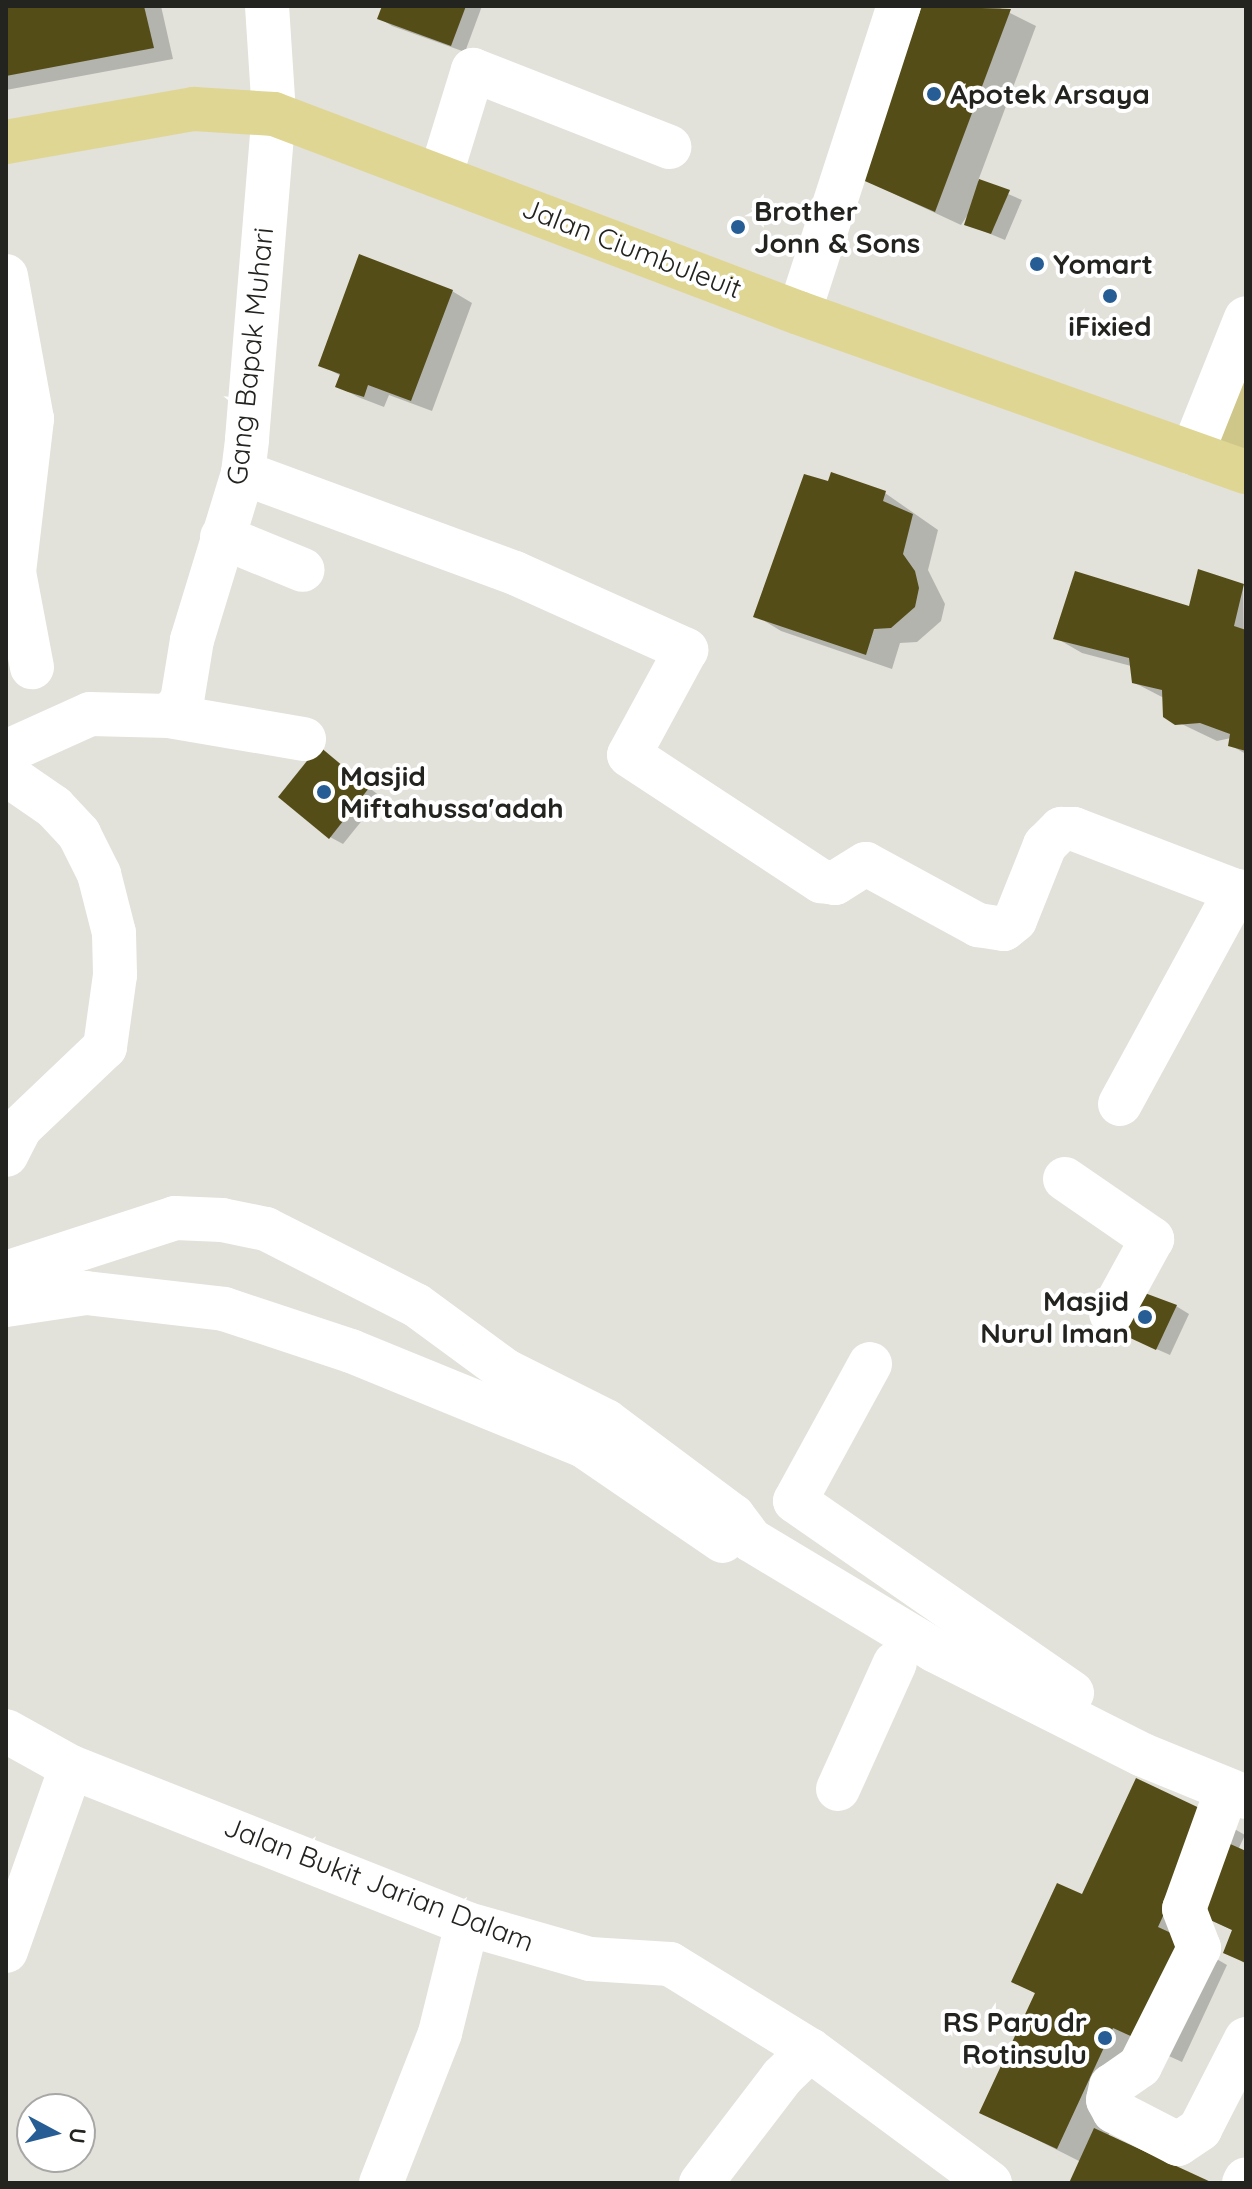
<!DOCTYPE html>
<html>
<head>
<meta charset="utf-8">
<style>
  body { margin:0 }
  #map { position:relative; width:1252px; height:2189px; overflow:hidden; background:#e2e1da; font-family:Quicksand,sans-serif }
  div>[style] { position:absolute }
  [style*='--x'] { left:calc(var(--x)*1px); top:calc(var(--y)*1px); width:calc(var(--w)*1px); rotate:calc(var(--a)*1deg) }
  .green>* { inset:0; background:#cfc789 }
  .shadow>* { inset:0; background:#0003 }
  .building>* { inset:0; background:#554d18 }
  .minor>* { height:44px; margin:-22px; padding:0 22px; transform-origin:22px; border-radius:22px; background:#fff }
  .major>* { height:44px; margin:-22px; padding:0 22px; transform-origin:22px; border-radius:22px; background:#dfd693 }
  .dots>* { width:22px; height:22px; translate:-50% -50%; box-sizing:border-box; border:4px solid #fff; border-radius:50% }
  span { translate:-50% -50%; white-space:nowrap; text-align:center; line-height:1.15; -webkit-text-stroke:8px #fff; paint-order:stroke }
  .poi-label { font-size:28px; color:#232320; font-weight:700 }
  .left { translate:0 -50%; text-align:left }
  .right { translate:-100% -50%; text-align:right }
  .street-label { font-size:28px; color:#232320 }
  .frame { position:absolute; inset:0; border:8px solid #232320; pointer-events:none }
  .north { position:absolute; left:16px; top:2093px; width:80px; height:80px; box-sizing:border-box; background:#fff; border:2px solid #a7a7a6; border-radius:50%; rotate:97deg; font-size:22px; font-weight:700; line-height:32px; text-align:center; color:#232320 }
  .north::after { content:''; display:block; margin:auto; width:28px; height:36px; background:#265d95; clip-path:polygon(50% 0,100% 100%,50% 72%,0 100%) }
</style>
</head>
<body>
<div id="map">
  <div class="green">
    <i style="clip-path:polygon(1246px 341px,1246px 460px,1209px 448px)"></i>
  </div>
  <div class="shadow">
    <i style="clip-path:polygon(6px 6px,161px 6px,173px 59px,6px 90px)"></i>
    <i style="clip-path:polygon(384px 6px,482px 6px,465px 52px,392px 26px,379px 18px)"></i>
    <i style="clip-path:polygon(924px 6px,996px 6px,1036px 26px,978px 181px,1022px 200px,1005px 240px,966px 224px,971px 210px,961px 225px,860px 178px)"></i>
    <i style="clip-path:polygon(452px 291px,472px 303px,432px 411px,389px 395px,384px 407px,358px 397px,338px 386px,341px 376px,321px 365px)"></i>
    <i style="clip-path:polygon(832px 474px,885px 493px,938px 530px,928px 570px,945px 604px,941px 621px,917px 642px,900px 643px,892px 669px,781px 631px,756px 616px)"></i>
    <i style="clip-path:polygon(1243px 586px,1246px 754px,1230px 745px,1231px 738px,1217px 741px,1165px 716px,1164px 698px,1133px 682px,1131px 666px,1082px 653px,1056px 638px,1191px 609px)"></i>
    <i style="clip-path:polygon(319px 748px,381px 797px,343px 844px,330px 837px)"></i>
    <i style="clip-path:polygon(1176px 1306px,1189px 1314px,1170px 1355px,1127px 1336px)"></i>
    <i style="clip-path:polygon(1210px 1815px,1245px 1835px,1238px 1850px,1246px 1853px,1246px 1964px,1225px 1952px,1234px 1931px,1207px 1918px,1194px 1946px,1227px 1965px,1182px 2062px,1149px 2047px,1108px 2136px,1208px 2183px,1071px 2183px,1081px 2162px,982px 2112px,1036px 1994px,1014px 1981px,1083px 1897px)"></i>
  </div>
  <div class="building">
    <i style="clip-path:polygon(6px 6px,144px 6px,154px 48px,6px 76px)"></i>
    <i style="clip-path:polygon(382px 6px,466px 6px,451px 46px,377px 19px)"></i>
    <i style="clip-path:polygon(922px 6px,1011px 9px,935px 212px,858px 178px)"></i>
    <i style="clip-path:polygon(979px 179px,1010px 190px,991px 234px,964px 225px)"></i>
    <i style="clip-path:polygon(359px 254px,453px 290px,411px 401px,368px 385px,364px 397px,348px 392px,335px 387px,340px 374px,318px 366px)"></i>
    <i style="clip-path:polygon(831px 472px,886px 491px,883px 501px,913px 514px,903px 554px,915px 571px,919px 588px,915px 607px,891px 628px,874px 629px,866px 655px,753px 617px,804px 474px,828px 481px)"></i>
    <i style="clip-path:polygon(1198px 569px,1244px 584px,1234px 626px,1246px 630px,1246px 751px,1228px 746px,1230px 734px,1200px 723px,1175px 725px,1163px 717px,1162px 690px,1132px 683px,1129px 658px,1053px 639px,1075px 571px,1189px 606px)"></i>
    <i style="clip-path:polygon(319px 746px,369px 788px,329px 839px,278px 797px)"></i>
    <i style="clip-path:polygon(1134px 1289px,1177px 1305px,1156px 1350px,1111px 1329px)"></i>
    <i style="clip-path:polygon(1136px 1778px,1210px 1813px,1158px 1927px,1193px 1943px,1146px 2043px,1113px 2028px,1057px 2149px,979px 2113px,1035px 1993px,1011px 1982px,1057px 1883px,1082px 1894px)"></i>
    <i style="clip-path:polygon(1228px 1843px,1246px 1851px,1246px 1963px,1223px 1953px,1232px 1930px,1197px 1914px)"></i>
    <i style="clip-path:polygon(1094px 2128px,1213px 2183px,1069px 2183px)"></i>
  </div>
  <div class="minor">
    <i style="--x:441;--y:174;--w:109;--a:-72.9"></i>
    <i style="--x:473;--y:70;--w:211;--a:21.4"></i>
    <i style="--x:6;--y:276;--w:145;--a:79.7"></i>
    <i style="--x:799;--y:313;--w:323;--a:-72"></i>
    <i style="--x:6;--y:417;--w:26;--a:4"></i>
    <i style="--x:32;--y:419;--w:154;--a:96.7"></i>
    <i style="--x:14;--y:572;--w:97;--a:79.3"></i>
    <i style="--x:1192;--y:453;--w:145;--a:-68.2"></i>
    <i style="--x:243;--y:473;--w:290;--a:20.2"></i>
    <i style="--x:515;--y:573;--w:188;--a:24.2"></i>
    <i style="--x:686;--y:650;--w:119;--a:118.5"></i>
    <i style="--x:629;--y:755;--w:230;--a:33.3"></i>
    <i style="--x:821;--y:881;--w:14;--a:8"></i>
    <i style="--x:835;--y:883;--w:36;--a:-32"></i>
    <i style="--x:866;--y:864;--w:128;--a:28.6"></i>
    <i style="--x:978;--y:925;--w:26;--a:9"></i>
    <i style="--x:1004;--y:929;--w:14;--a:-39"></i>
    <i style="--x:1015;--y:920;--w:81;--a:-68.2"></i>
    <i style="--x:1045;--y:845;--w:23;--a:-45"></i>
    <i style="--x:1061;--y:829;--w:13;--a:0"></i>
    <i style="--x:1074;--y:829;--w:184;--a:21"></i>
    <i style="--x:222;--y:537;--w:87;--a:22.2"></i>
    <i style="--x:169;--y:716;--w:137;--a:9.7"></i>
    <i style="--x:6;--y:752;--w:92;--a:-24.3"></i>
    <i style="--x:90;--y:714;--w:79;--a:1.5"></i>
    <i style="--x:169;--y:716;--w:20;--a:-49"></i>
    <i style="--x:182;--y:701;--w:62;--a:-80.7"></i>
    <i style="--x:192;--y:640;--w:175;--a:-73"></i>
    <i style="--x:243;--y:473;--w:34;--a:-83"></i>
    <i style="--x:247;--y:439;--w:326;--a:-85.3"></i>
    <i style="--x:274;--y:114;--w:108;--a:-93.7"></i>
    <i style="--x:6;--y:774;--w:58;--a:34.5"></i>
    <i style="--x:54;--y:807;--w:37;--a:47"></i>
    <i style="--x:79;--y:834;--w:45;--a:63.4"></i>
    <i style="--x:99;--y:874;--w:61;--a:75.7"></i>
    <i style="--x:114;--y:933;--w:42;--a:88.6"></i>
    <i style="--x:115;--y:975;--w:73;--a:97.9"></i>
    <i style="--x:105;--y:1047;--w:117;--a:136.4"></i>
    <i style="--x:20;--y:1128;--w:30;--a:117"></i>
    <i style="--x:1120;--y:1104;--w:243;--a:-61.4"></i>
    <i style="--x:1065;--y:1179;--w:106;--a:34.6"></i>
    <i style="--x:1152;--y:1239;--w:85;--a:118.7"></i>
    <i style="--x:6;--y:1273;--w:178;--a:-18"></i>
    <i style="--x:175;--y:1218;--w:47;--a:2.4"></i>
    <i style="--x:222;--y:1220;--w:45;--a:11.6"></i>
    <i style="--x:266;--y:1229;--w:168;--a:26.9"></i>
    <i style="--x:416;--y:1305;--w:112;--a:36.3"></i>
    <i style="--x:506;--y:1371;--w:112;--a:26.6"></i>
    <i style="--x:606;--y:1421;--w:159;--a:36.8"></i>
    <i style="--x:733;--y:1516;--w:30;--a:53"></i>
    <i style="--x:751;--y:1540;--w:214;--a:31"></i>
    <i style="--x:934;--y:1650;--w:234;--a:26.7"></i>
    <i style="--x:1143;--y:1755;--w:111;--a:22.2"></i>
    <i style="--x:6;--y:1305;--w:81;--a:-8.5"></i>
    <i style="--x:86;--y:1293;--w:139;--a:6.6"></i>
    <i style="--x:224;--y:1309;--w:134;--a:18.3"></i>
    <i style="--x:351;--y:1351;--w:252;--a:22.2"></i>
    <i style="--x:584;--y:1446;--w:168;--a:34.4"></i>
    <i style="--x:870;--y:1364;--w:156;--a:118.7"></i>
    <i style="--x:795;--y:1501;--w:337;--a:34.7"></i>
    <i style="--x:6;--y:1731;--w:74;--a:29"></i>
    <i style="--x:71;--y:1767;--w:426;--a:21.6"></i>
    <i style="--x:467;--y:1924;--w:128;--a:15.9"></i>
    <i style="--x:590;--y:1959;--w:80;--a:3.6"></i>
    <i style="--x:670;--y:1964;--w:164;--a:31.6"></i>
    <i style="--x:810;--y:2050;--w:224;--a:36.5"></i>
    <i style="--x:838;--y:1789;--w:138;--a:-65.7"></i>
    <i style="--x:1220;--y:1809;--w:106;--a:109.8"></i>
    <i style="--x:1184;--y:1909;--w:42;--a:69"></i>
    <i style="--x:1199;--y:1948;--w:132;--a:116.6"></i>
    <i style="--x:1140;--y:2066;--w:35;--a:145"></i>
    <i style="--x:1111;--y:2086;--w:14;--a:102"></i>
    <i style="--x:1108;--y:2100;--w:13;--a:61"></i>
    <i style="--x:1114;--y:2111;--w:72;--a:27.3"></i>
    <i style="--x:1178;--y:2144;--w:27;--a:-34"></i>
    <i style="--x:1200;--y:2129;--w:101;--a:-62.9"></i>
    <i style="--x:6;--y:1951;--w:195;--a:-70.5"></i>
    <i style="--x:381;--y:2183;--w:161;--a:-68.5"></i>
    <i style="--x:440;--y:2033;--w:112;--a:-76.1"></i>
    <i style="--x:701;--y:2183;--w:133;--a:-52.6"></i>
    <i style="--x:782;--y:2077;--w:39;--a:-44"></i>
    <i style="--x:1244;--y:2183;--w:4;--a:-63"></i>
  </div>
  <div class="major">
    <i style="--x:6;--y:142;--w:191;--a:-10"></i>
    <i style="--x:194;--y:109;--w:80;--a:3.6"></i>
    <i style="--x:274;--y:114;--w:561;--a:20.76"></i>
    <i style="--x:799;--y:313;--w:474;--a:19.6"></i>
  </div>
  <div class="dots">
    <i style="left:934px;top:94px;background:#265d95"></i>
    <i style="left:738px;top:227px;background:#265d95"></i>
    <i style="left:1037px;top:264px;background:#265d95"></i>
    <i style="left:1110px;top:296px;background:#265d95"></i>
    <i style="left:324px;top:792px;background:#265d95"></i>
    <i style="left:1145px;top:1317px;background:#265d95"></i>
    <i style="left:1105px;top:2038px;background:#265d95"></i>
  </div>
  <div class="poi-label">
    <span class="left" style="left:950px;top:94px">Apotek Arsaya</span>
    <span class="left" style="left:754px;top:227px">Brother<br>Jonn &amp; Sons</span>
    <span class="left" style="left:1053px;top:264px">Yomart</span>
    <span style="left:1110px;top:326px">iFixied</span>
    <span class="left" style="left:340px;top:792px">Masjid<br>Miftahussa'adah</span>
    <span class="right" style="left:1129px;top:1317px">Masjid<br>Nurul Iman</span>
    <span class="right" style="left:1087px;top:2038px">RS Paru dr<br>Rotinsulu</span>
  </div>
  <div class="street-label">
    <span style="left:632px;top:248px;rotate:21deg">Jalan Ciumbuleuit</span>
    <span style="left:250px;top:356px;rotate:-84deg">Gang Bapak Muhari</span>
    <span style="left:379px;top:1884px;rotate:21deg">Jalan Bukit Jarian Dalam</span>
  </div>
  <div class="frame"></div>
  <div class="north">U</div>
</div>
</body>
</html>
